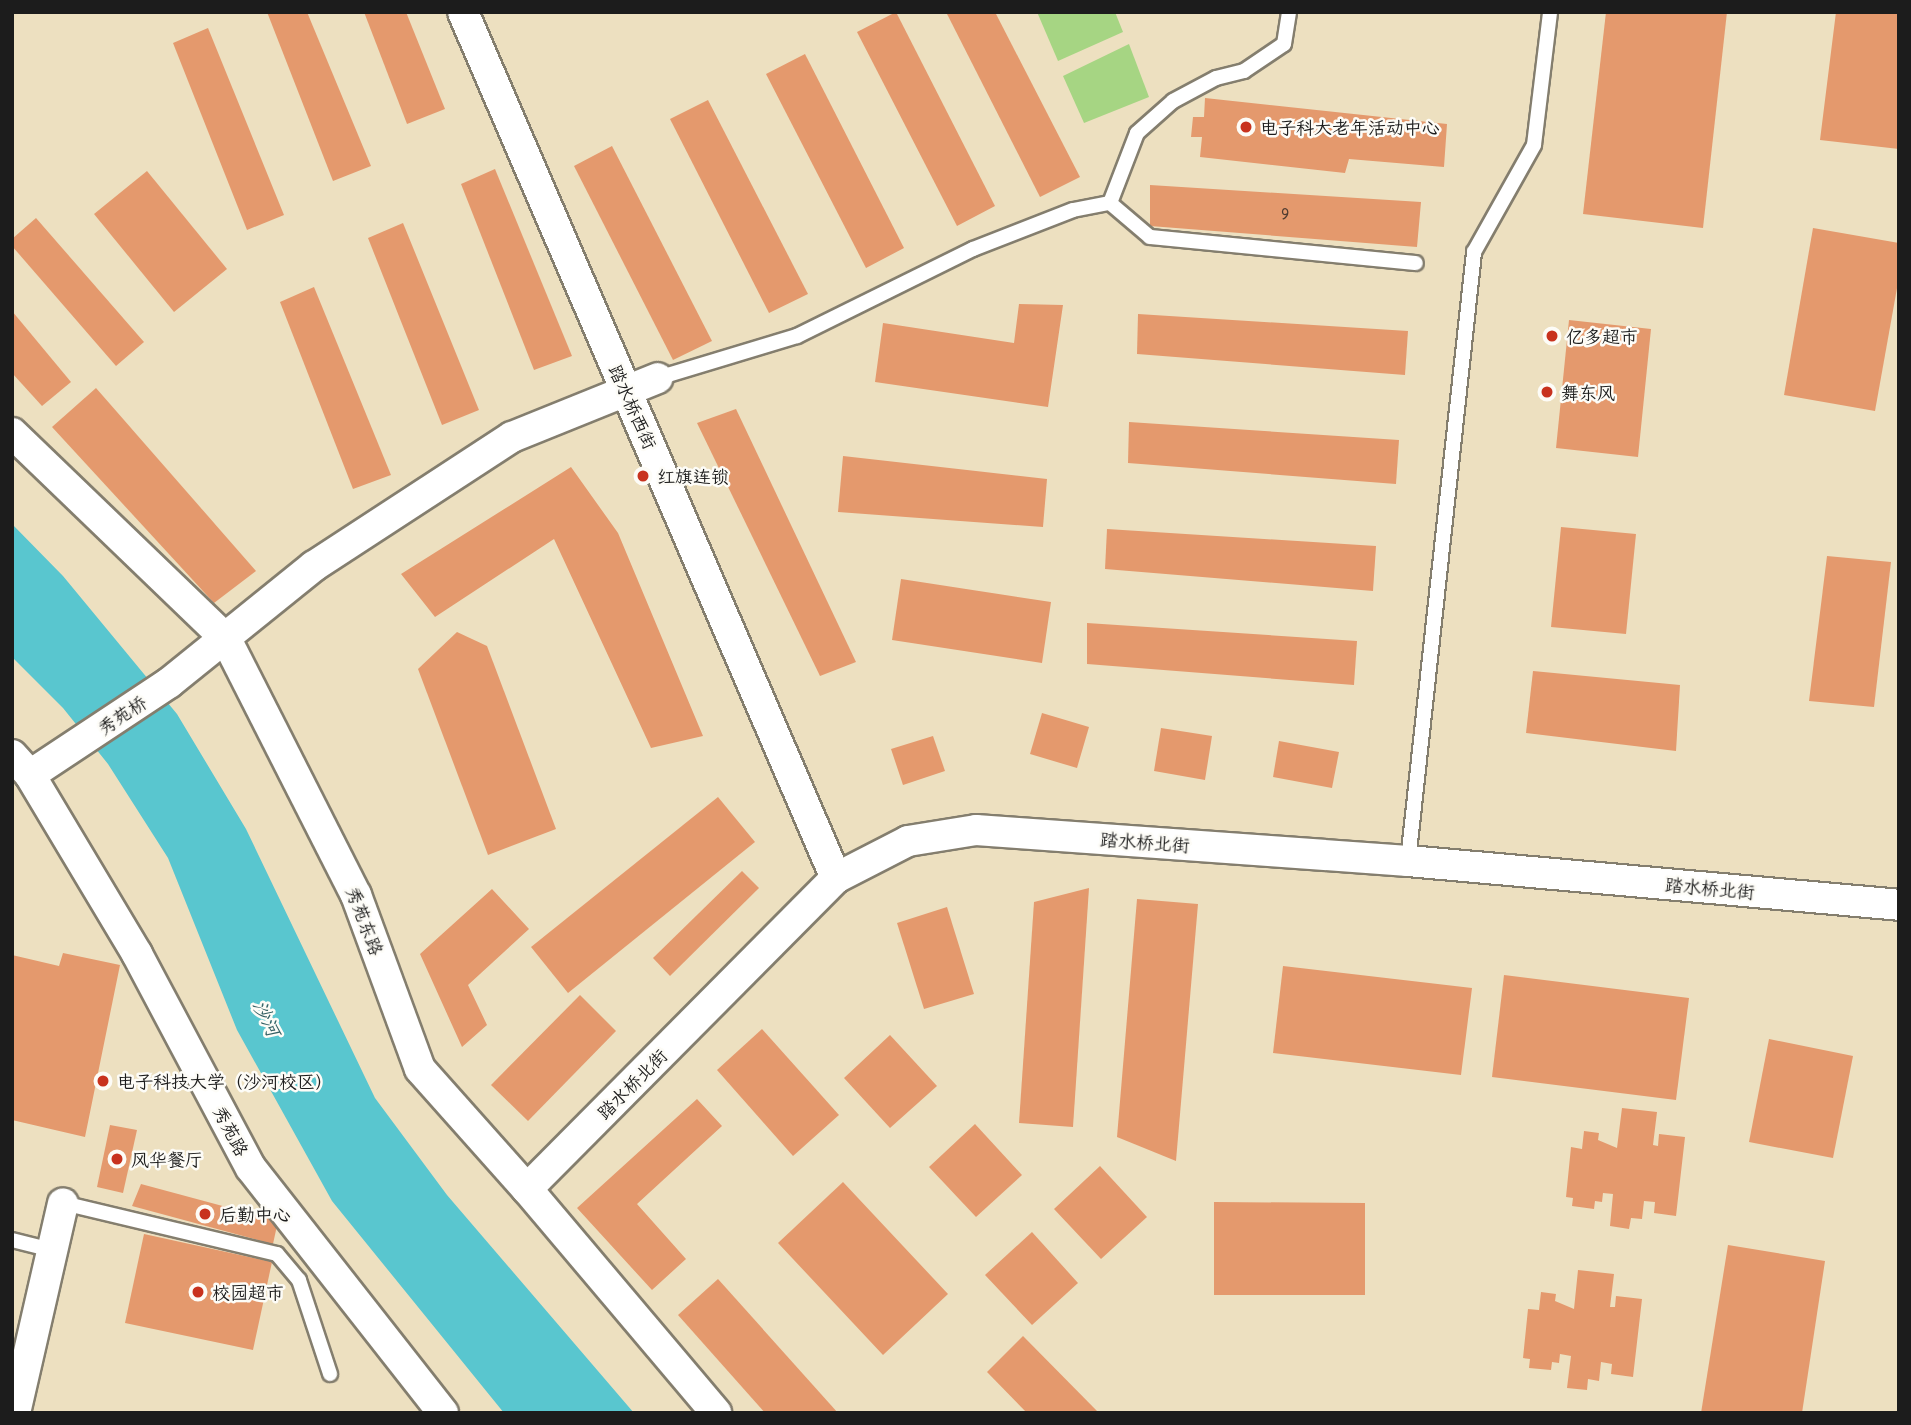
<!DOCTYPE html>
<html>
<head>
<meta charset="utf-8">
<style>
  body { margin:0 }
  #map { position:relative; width:1911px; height:1425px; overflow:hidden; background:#ede0c0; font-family:"Playpen Sans","LXGW WenKai TC",sans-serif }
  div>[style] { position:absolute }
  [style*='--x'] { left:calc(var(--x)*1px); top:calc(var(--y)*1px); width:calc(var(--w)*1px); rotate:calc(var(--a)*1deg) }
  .green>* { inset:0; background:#a6d583 }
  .water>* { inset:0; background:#59c6cf }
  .building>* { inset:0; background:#e4996d }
  .roads { filter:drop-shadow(2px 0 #847e6e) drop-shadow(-2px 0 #847e6e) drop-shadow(0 2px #847e6e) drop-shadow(0 -2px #847e6e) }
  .service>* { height:14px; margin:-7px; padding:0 7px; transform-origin:7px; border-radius:7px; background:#fff }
  .minor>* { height:30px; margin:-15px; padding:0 15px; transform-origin:15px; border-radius:15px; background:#fff }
  .dots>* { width:19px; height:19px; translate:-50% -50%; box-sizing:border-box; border:4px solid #fdfcf7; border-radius:50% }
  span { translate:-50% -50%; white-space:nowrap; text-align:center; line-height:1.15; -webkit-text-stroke:5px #fdfcf7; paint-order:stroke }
  .number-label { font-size:14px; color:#4e3b30 }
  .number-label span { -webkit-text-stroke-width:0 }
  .poi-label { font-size:18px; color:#1c1c1c }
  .left { translate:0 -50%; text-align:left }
  .street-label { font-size:18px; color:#1c1c1c }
  .water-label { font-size:19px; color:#346064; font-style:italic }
  .frame { position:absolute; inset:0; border:14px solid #1c1c1c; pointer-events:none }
</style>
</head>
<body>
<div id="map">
  <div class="green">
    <i style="clip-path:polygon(1037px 12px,1115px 12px,1123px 32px,1058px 61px)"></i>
    <i style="clip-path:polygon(1129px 44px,1149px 97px,1084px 123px,1063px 76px)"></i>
  </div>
  <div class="water">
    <i style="clip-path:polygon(12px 524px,63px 576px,177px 714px,246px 829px,375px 1098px,447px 1195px,634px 1413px,504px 1413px,332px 1201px,237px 1030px,168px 858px,108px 764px,63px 708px,12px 657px)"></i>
  </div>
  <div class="building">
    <i style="clip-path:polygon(267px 12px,307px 12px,371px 166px,333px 181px)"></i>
    <i style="clip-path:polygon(364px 12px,406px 12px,445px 109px,407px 124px)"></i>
    <i style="clip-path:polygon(896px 12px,995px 206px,957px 226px,857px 32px)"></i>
    <i style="clip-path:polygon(946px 12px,995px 12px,1080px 177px,1040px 197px)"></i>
    <i style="clip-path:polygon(1606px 12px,1727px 12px,1703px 228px,1583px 214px)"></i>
    <i style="clip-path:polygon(1836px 12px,1899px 12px,1899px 149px,1820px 140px)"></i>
    <i style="clip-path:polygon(208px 28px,284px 215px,247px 230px,173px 43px)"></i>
    <i style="clip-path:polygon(805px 54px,904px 248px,866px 268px,766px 74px)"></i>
    <i style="clip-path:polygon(1205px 98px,1447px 124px,1444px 167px,1349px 159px,1345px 173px,1200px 157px,1202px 137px,1191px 137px,1193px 117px,1204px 117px)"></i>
    <i style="clip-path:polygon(708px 100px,808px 294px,769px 313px,670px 119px)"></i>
    <i style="clip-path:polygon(612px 146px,712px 341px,673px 360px,574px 166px)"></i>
    <i style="clip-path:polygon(495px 169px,572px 356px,534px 370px,461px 184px)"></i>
    <i style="clip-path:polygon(147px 171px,227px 269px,174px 312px,94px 214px)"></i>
    <i style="clip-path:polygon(1150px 185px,1421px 202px,1417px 247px,1150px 226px)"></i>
    <i style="clip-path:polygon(36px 218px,144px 342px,116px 366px,12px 246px,12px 239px)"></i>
    <i style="clip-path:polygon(403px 223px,479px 410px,442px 425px,368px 238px)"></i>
    <i style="clip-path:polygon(1813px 228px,1899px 243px,1899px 277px,1875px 411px,1784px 395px)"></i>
    <i style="clip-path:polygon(314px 287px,391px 475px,353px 489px,280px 302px)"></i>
    <i style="clip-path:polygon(1019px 304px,1063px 305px,1048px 407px,875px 382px,883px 323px,1014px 343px)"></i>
    <i style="clip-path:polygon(12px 311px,71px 382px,42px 406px,12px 373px)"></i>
    <i style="clip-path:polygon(1138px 314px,1408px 331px,1405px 375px,1137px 354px)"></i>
    <i style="clip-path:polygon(1569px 320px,1651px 329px,1638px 457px,1556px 448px)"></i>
    <i style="clip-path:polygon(96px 388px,256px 571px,214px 603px,52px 427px)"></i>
    <i style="clip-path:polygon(736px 409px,856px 662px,820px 676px,697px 423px)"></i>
    <i style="clip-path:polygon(1129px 422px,1399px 440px,1396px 484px,1128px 463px)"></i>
    <i style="clip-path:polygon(843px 456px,1047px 479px,1043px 527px,838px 512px)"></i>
    <i style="clip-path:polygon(571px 467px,618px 533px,703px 736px,651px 748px,554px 539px,435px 617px,401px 574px)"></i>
    <i style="clip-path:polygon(1561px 527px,1636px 534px,1626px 634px,1551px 627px)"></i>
    <i style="clip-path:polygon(1107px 529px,1376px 546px,1373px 591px,1105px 569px)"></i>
    <i style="clip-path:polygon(1827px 556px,1891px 562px,1874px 707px,1809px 701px)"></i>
    <i style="clip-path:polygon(901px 579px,1051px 602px,1042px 663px,892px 640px)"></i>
    <i style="clip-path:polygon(1087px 623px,1357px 641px,1354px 685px,1087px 664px)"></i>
    <i style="clip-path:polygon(457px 632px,487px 646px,556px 829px,488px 855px,418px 669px)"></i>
    <i style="clip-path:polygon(1533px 671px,1680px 685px,1676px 751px,1526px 733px)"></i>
    <i style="clip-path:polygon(1042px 713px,1089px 727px,1077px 768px,1030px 754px)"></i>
    <i style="clip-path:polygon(1161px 728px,1212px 736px,1205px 780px,1154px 771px)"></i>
    <i style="clip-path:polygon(933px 736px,945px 771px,903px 785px,891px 749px)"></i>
    <i style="clip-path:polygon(1279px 741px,1339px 752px,1332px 788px,1273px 777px)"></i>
    <i style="clip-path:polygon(718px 797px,755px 842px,568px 993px,531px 947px)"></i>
    <i style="clip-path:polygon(742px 871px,759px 888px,670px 976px,653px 958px)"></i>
    <i style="clip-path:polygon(1089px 888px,1073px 1127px,1019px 1123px,1034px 902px)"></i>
    <i style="clip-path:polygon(492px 889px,529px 929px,468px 985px,487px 1025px,462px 1047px,420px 954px)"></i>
    <i style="clip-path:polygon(1137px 899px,1198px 904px,1176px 1161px,1117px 1137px)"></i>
    <i style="clip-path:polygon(947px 907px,974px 994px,924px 1009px,897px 923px)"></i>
    <i style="clip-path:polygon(63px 953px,120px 965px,85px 1137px,12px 1120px,12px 955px,59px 966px)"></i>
    <i style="clip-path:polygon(1283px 966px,1472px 988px,1461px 1075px,1273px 1053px)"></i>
    <i style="clip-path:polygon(1504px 975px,1689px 998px,1676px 1100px,1492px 1077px)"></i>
    <i style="clip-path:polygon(580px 995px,616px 1031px,528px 1121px,491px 1085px)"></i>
    <i style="clip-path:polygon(762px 1029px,839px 1115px,793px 1156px,717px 1070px)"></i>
    <i style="clip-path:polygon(890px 1035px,937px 1086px,890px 1128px,844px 1078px)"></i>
    <i style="clip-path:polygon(1769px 1039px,1853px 1056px,1833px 1158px,1749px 1142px)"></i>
    <i style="clip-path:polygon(697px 1099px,722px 1126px,637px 1204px,686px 1259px,652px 1290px,577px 1208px)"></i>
    <i style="clip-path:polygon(1622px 1108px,1657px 1112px,1653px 1145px,1658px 1146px,1659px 1134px,1685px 1137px,1676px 1216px,1654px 1213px,1655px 1202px,1644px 1201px,1642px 1219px,1631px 1218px,1629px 1229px,1610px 1226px,1613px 1194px,1603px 1193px,1602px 1202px,1595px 1201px,1594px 1209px,1572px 1206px,1573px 1198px,1566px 1197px,1571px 1147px,1582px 1149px,1584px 1131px,1599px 1133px,1598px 1140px,1617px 1148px)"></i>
    <i style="clip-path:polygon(975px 1124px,1022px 1175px,976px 1217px,929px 1167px)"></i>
    <i style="clip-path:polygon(110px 1125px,137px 1130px,123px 1193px,97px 1187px)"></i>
    <i style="clip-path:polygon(1100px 1166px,1147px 1217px,1101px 1259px,1054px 1209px)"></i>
    <i style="clip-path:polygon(843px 1182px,948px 1294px,883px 1355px,778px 1243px)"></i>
    <i style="clip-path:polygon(141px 1184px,278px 1221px,273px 1244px,132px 1206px)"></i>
    <i style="clip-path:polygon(1214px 1202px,1365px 1203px,1365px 1295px,1214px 1295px)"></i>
    <i style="clip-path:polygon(1032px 1232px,1078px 1283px,1032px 1325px,985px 1275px)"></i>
    <i style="clip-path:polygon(144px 1234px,272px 1262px,253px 1350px,125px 1323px)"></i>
    <i style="clip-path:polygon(1728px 1245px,1825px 1261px,1802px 1413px,1701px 1413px)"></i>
    <i style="clip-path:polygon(1578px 1270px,1614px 1274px,1610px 1307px,1615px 1307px,1616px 1296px,1642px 1299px,1633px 1377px,1611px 1374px,1612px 1364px,1601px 1362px,1599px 1381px,1588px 1379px,1587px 1390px,1567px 1388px,1571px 1356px,1560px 1354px,1559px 1363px,1552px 1362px,1551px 1370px,1529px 1368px,1530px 1359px,1523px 1358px,1528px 1309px,1539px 1310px,1541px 1292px,1556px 1294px,1555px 1301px,1574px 1309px)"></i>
    <i style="clip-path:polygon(718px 1279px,838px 1413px,765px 1413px,678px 1315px)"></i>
    <i style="clip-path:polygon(1023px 1336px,1099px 1413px,1027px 1413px,987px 1372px)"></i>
  </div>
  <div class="roads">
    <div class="service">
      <i style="--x:1110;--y:203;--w:52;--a:40.4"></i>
      <i style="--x:1150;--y:237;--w:267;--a:5.6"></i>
      <i style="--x:658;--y:378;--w:145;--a:-16.8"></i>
      <i style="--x:797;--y:336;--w:196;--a:-26.3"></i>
      <i style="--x:973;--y:249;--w:107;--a:-21.3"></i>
      <i style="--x:1073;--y:210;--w:38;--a:-11"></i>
      <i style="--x:1110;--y:203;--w:75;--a:-68.9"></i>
      <i style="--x:1137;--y:133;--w:48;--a:-41.6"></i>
      <i style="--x:1173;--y:101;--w:49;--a:-28.1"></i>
      <i style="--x:1216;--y:78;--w:29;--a:-14"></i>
      <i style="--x:1244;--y:71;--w:48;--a:-34"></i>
      <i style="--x:1284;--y:44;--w:32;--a:-81"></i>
      <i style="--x:1408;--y:861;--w:613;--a:-83.81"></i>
      <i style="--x:1474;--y:252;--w:123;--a:-60.7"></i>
      <i style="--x:1534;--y:145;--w:134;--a:-83.1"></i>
      <i style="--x:63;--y:1203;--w:220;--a:13.4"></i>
      <i style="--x:277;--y:1254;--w:34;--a:50"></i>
      <i style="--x:299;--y:1280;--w:99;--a:71.7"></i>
      <i style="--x:12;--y:1240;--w:41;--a:14"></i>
    </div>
    <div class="minor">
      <i style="--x:463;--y:12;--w:943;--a:66.7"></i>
      <i style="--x:12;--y:433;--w:297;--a:43.9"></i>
      <i style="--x:226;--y:639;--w:287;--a:63.1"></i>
      <i style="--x:356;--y:895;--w:185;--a:69.8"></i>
      <i style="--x:420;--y:1069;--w:161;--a:48.3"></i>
      <i style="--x:527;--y:1189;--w:293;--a:49.8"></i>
      <i style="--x:12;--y:755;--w:27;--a:48"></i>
      <i style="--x:30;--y:775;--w:209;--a:59.1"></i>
      <i style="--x:137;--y:954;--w:242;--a:62"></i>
      <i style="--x:251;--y:1168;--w:311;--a:51.9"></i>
      <i style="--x:30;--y:775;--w:167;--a:-33.5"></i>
      <i style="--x:169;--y:683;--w:186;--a:-38.9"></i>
      <i style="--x:314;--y:566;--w:236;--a:-33.1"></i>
      <i style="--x:512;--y:437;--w:157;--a:-22"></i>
      <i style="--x:527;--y:1189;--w:438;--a:-45.2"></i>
      <i style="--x:836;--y:878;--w:81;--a:-27.2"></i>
      <i style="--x:908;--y:841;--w:69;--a:-9.2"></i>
      <i style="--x:976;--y:830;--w:433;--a:4.1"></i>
      <i style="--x:1408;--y:861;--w:493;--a:5.1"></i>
      <i style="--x:15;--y:1413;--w:215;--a:-77.1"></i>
    </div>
  </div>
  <div class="dots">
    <i style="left:1246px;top:127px;background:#c8321e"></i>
    <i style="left:1552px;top:336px;background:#c8321e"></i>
    <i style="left:1547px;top:392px;background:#c8321e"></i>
    <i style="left:643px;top:476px;background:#c8321e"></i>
    <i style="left:103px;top:1081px;background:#c8321e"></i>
    <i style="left:117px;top:1159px;background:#c8321e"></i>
    <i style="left:205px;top:1214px;background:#c8321e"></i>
    <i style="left:198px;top:1292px;background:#c8321e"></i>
  </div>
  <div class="number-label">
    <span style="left:1285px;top:214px">9</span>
  </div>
  <div class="poi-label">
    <span class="left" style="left:1260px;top:127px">电子科大老年活动中心</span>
    <span class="left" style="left:1566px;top:336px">亿多超市</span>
    <span class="left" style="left:1561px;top:392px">舞东风</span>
    <span class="left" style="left:657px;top:476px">红旗连锁</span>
    <span class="left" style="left:117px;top:1081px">电子科技大学（沙河校区）</span>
    <span class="left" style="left:131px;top:1159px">风华餐厅</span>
    <span class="left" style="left:219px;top:1214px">后勤中心</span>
    <span class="left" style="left:212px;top:1292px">校园超市</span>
  </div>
  <div class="street-label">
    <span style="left:633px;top:407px;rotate:66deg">踏水桥西街</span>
    <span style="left:122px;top:715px;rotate:-34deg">秀苑桥</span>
    <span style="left:1145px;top:842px;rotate:4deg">踏水桥北街</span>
    <span style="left:1710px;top:888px;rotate:5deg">踏水桥北街</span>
    <span style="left:365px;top:921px;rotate:69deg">秀苑东路</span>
    <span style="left:632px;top:1084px;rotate:-45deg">踏水桥北街</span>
    <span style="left:231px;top:1131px;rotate:62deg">秀苑路</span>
  </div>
  <div class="water-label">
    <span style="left:267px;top:1018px;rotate:64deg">沙河</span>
  </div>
  <div class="frame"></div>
</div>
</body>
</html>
